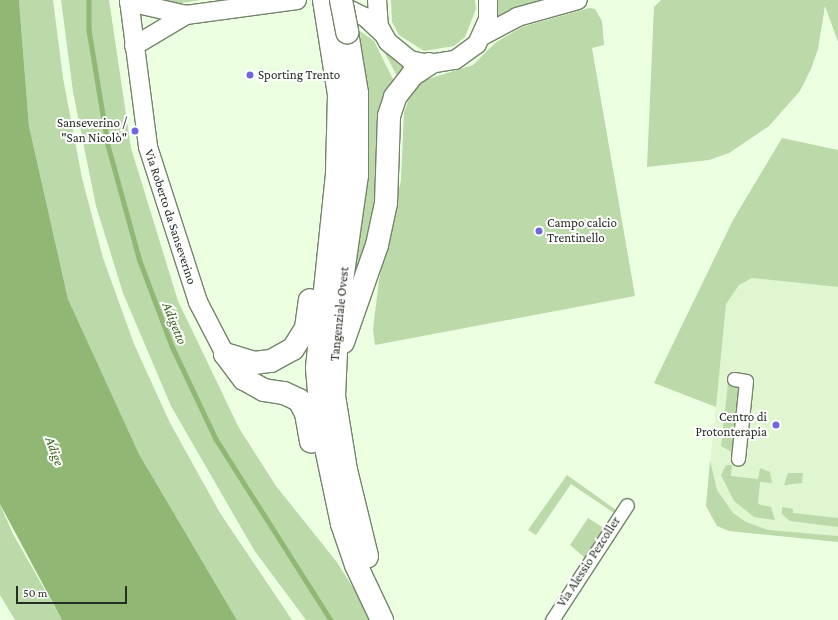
<!DOCTYPE html>
<html>
<head>
<meta charset="utf-8">
<style>
  body { margin:0 }
  #map { position:relative; width:838px; height:620px; overflow:hidden; background:#ecffe1; font-family:"Crimson Pro",serif }
  div>[style] { position:absolute }
  [style*='--x'] { left:calc(var(--x)*1px); top:calc(var(--y)*1px); width:calc(var(--w)*1px); rotate:calc(var(--a)*1deg) }
  .built>* { inset:0; background:#dff6d1 }
  .green>* { inset:0; background:#bcd9a9 }
  .water>* { inset:0; background:#90b874 }
  .stream>* { height:4.5px; margin:-2.25px; padding:0 2.25px; transform-origin:2.25px; border-radius:2.25px; background:#90b874 }
  .roads { filter:drop-shadow(1px 0 #74846a) drop-shadow(-1px 0 #74846a) drop-shadow(0 1px #74846a) drop-shadow(0 -1px #74846a) }
  .street>* { height:13px; margin:-6.5px; padding:0 6.5px; transform-origin:6.5px; border-radius:6.5px; background:#fff }
  .secondary>* { height:18px; margin:-9px; padding:0 9px; transform-origin:9px; border-radius:9px; background:#fff }
  .highway>* { height:22px; margin:-11px; padding:0 11px; transform-origin:11px; border-radius:11px; background:#fff }
  .bridges { filter:drop-shadow(1px 0 #74846a) drop-shadow(-1px 0 #74846a) drop-shadow(0 1px #74846a) drop-shadow(0 -1px #74846a) }
  .highway-bridge>* { height:22px; margin:-11px; padding:0 11px; transform-origin:11px; border-radius:11px; background:#fff }
  .dots>* { width:11px; height:11px; translate:-50% -50%; box-sizing:border-box; border:2px solid #fff; border-radius:50% }
  span { translate:-50% -50%; white-space:nowrap; text-align:center; line-height:1.15; -webkit-text-stroke:4px #fff; paint-order:stroke }
  .poi-label { font-size:13px; color:#262d22 }
  .left { translate:0 -50%; text-align:left }
  .right { translate:-100% -50%; text-align:right }
  .street-label { font-size:13px; color:#262d22 }
  .water-label { font-size:14px; color:#3d621c; font-style:italic }
  .scale { position:absolute; left:16px; top:586px; width:111px; height:18px; box-sizing:border-box; border:2px solid #262d22; border-top:0; padding-left:5px; font-size:12px; line-height:14px; white-space:nowrap; color:#262d22; -webkit-text-stroke:3px #fff; paint-order:stroke }
</style>
</head>
<body>
<div id="map">
  <div class="built">
    <i style="clip-path:polygon(752px 278px,838px 287px,838px 542px,729px 531px,717px 526px,706px 506px,726px 304px,739px 285px)"></i>
  </div>
  <div class="green">
    <i style="clip-path:polygon(19px 0,53px 0,63px 78px,82px 178px,103px 258px,134px 344px,169px 421px,220px 513px,292px 620px,237px 620px,139px 454px,68px 299px,29px 126px)"></i>
    <i style="clip-path:polygon(61px 0,109px 0,131px 148px,178px 301px,239px 428px,276px 486px,336px 561px,374px 620px,306px 620px,254px 550px,171px 406px,123px 293px,96px 206px,73px 92px)"></i>
    <i style="clip-path:polygon(159px 0,200px 0,174px 4px)"></i>
    <i style="clip-path:polygon(391px 0,475px 0,476px 9px,465px 37px,454px 46px,424px 51px,399px 35px,392px 22px)"></i>
    <i style="clip-path:polygon(498px 0,547px 0,498px 17px)"></i>
    <i style="clip-path:polygon(661px 0,838px 0,838px 42px,825px 6px,818px 49px,811px 69px,800px 91px,769px 126px,729px 153px,709px 160px,647px 167px,654px 7px)"></i>
    <i style="clip-path:polygon(589px 8px,595px 9px,602px 21px,604px 45px,592px 48px,635px 296px,375px 345px,373px 329px,379px 280px,401px 180px,404px 112px,412px 91px,422px 81px,473px 65px,495px 43px,522px 27px)"></i>
    <i style="clip-path:polygon(360px 31px,374px 41px,394px 81px,371px 233px,352px 285px,368px 136px)"></i>
    <i style="clip-path:polygon(382px 48px,408px 67px,397px 76px)"></i>
    <i style="clip-path:polygon(782px 138px,838px 150px,838px 287px,752px 278px,739px 285px,726px 304px,716px 407px,654px 383px,733px 220px)"></i>
    <i style="clip-path:polygon(728px 384px,739px 386px,732px 452px,721px 446px)"></i>
    <i style="clip-path:polygon(710px 460px,717px 490px,733px 513px,746px 522px,768px 530px,838px 536px,838px 542px,729px 531px,717px 526px,706px 506px)"></i>
    <i style="clip-path:polygon(726px 465px,732px 465px,731px 476px,758px 479px,760px 468px,770px 472px,772px 483px,760px 482px,758px 504px,771px 507px,775px 520px,754px 517px,734px 501px,721px 475px)"></i>
    <i style="clip-path:polygon(788px 473px,803px 473px,802px 483px,784px 485px)"></i>
    <i style="clip-path:polygon(567px 475px,616px 510px,614px 513px,571px 484px,536px 535px,528px 530px)"></i>
    <i style="clip-path:polygon(0 504px,13px 534px,62px 620px,15px 620px,0 595px)"></i>
    <i style="clip-path:polygon(782px 507px,793px 509px,793px 513px,838px 518px,838px 527px,790px 521px,782px 514px)"></i>
    <i style="clip-path:polygon(588px 518px,604px 528px,585px 558px,570px 545px)"></i>
  </div>
  <div class="water">
    <i style="clip-path:polygon(0 0,19px 0,29px 126px,68px 299px,139px 454px,237px 620px,62px 620px,0 504px)"></i>
  </div>
  <div class="stream">
    <i style="--x:89;--y:0;--w:30;--a:90"></i>
    <i style="--x:89;--y:30;--w:117;--a:80.6"></i>
    <i style="--x:108;--y:145;--w:120;--a:74.6"></i>
    <i style="--x:140;--y:261;--w:91;--a:69.4"></i>
    <i style="--x:172;--y:346;--w:103;--a:64.7"></i>
    <i style="--x:216;--y:439;--w:214;--a:57.6"></i>
  </div>
  <div class="roads">
    <div class="street">
      <i style="--x:734;--y:379;--w:12;--a:9"></i>
      <i style="--x:746;--y:381;--w:78;--a:95.9"></i>
      <i style="--x:552;--y:620;--w:137;--a:-56.9"></i>
    </div>
    <div class="secondary">
      <i style="--x:129;--y:0;--w:148;--a:82.6"></i>
      <i style="--x:148;--y:147;--w:163;--a:72.1"></i>
      <i style="--x:198;--y:302;--w:59;--a:62.6"></i>
      <i style="--x:377;--y:0;--w:26;--a:86"></i>
      <i style="--x:379;--y:26;--w:18;--a:61"></i>
      <i style="--x:388;--y:42;--w:28;--a:39"></i>
      <i style="--x:410;--y:60;--w:19;--a:12"></i>
      <i style="--x:429;--y:64;--w:26;--a:-9"></i>
      <i style="--x:455;--y:60;--w:27;--a:-36"></i>
      <i style="--x:477;--y:44;--w:27;--a:-66"></i>
      <i style="--x:488;--y:19;--w:19;--a:-90"></i>
      <i style="--x:332;--y:1;--w:37;--a:26"></i>
      <i style="--x:365;--y:17;--w:23;--a:43"></i>
      <i style="--x:129;--y:2;--w:58;--a:12.8"></i>
      <i style="--x:186;--y:15;--w:112;--a:-7.7"></i>
      <i style="--x:482;--y:36;--w:40;--a:-28"></i>
      <i style="--x:517;--y:17;--w:63;--a:-15.6"></i>
      <i style="--x:134;--y:46;--w:61;--a:-30.8"></i>
    </div>
    <div class="highway">
      <i style="--x:324;--y:0;--w:96;--a:81"></i>
      <i style="--x:339;--y:95;--w:79;--a:91.5"></i>
      <i style="--x:337;--y:174;--w:195;--a:95.9"></i>
      <i style="--x:317;--y:368;--w:61;--a:85.3"></i>
      <i style="--x:322;--y:429;--w:97;--a:78.1"></i>
      <i style="--x:342;--y:524;--w:43;--a:71.1"></i>
      <i style="--x:356;--y:565;--w:61;--a:64.7"></i>
      <i style="--x:347;--y:32;--w:62;--a:80.7"></i>
      <i style="--x:357;--y:93;--w:82;--a:90"></i>
      <i style="--x:357;--y:175;--w:134;--a:98.1"></i>
      <i style="--x:338;--y:308;--w:88;--a:92.6"></i>
      <i style="--x:334;--y:396;--w:75;--a:80.8"></i>
      <i style="--x:346;--y:470;--w:89;--a:76.3"></i>
      <i style="--x:343;--y:342;--w:103;--a:-70.7"></i>
      <i style="--x:377;--y:245;--w:43;--a:-77.9"></i>
      <i style="--x:386;--y:203;--w:87;--a:-88"></i>
      <i style="--x:389;--y:116;--w:20;--a:-72"></i>
      <i style="--x:395;--y:97;--w:28;--a:-52"></i>
      <i style="--x:412;--y:75;--w:20;--a:-33"></i>
      <i style="--x:225;--y:354;--w:31;--a:53"></i>
      <i style="--x:244;--y:379;--w:23;--a:29"></i>
      <i style="--x:264;--y:390;--w:20;--a:9"></i>
      <i style="--x:284;--y:393;--w:17;--a:25"></i>
      <i style="--x:299;--y:400;--w:15;--a:62"></i>
      <i style="--x:306;--y:413;--w:29;--a:80"></i>
      <i style="--x:225;--y:354;--w:30;--a:17"></i>
      <i style="--x:254;--y:363;--w:17;--a:-7"></i>
      <i style="--x:271;--y:361;--w:25;--a:-29"></i>
      <i style="--x:293;--y:349;--w:25;--a:-58"></i>
      <i style="--x:306;--y:328;--w:28;--a:-82"></i>
    </div>
  </div>
  <div class="bridges">
    <div class="highway-bridge">
      <i style="--x:341;--y:0;--w:33;--a:79"></i>
    </div>
  </div>
  <div class="dots">
    <i style="left:250px;top:75px;background:#7066e0"></i>
    <i style="left:135px;top:131px;background:#7066e0"></i>
    <i style="left:539px;top:231px;background:#7066e0"></i>
    <i style="left:776px;top:425px;background:#7066e0"></i>
  </div>
  <div class="poi-label">
    <span class="left" style="left:258px;top:75px">Sporting Trento</span>
    <span class="right" style="left:127px;top:131px">Sanseverino /<br>"San Nicolò"</span>
    <span class="left" style="left:547px;top:231px">Campo calcio<br>Trentinello</span>
    <span class="right" style="left:767px;top:425px">Centro di<br>Protonterapia</span>
  </div>
  <div class="street-label">
    <span style="left:170px;top:217px;rotate:72deg">Via Roberto da Sanseverino</span>
    <span style="left:340px;top:314px;rotate:-84deg">Tangenziale Ovest</span>
    <span style="left:589px;top:562px;rotate:-57deg">Via Alessio Pezcoller</span>
  </div>
  <div class="water-label">
    <span style="left:175px;top:323px;rotate:68deg">Adigetto</span>
    <span style="left:55px;top:451px;rotate:70deg">Adige</span>
  </div>
  <div class="scale">50 m</div>
</div>
</body>
</html>
